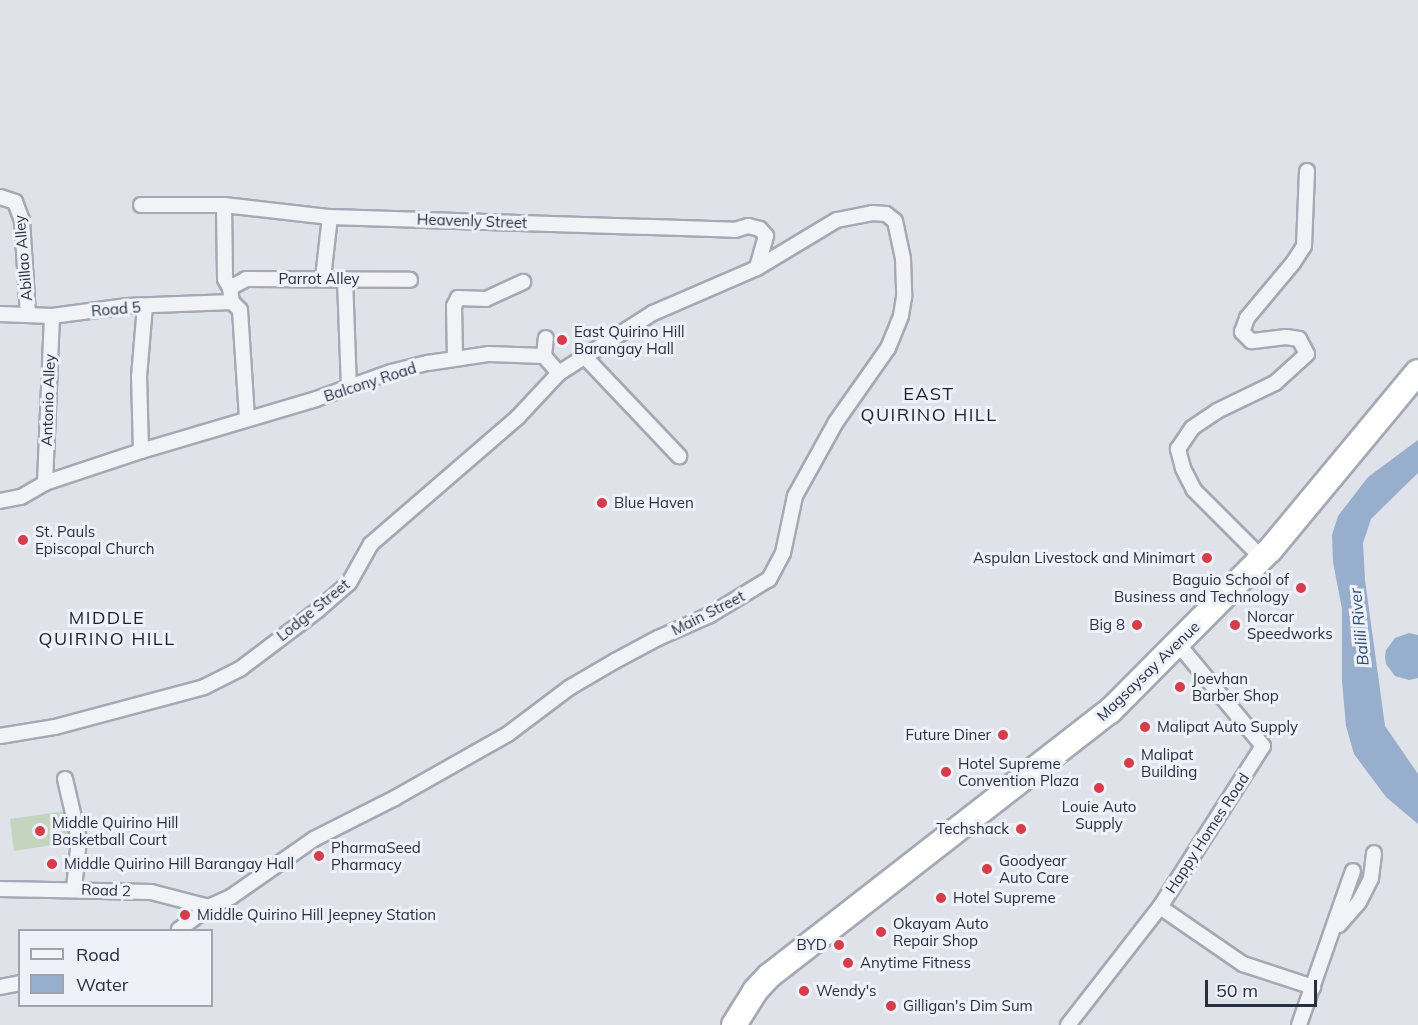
<!DOCTYPE html>
<html>
<head>
<meta charset="utf-8">
<style>
  body { margin:0 }
  #map { position:relative; width:1418px; height:1025px; overflow:hidden; background:#dfe2e9; font-family:Mulish,sans-serif }
  div>[style] { position:absolute }
  [style*='--x'] { left:calc(var(--x)*1px); top:calc(var(--y)*1px); width:calc(var(--w)*1px); rotate:calc(var(--a)*1deg) }
  .green>* { inset:0; background:#c3d4bf }
  .water>* { inset:0; background:#97aecc }
  .roads { filter:drop-shadow(2px 0 #a4a9b3) drop-shadow(-2px 0 #a4a9b3) drop-shadow(0 2px #a4a9b3) drop-shadow(0 -2px #a4a9b3) }
  .street>* { height:14px; margin:-7px; padding:0 7px; transform-origin:7px; border-radius:7px; background:#f2f3f7 }
  .highway>* { height:24px; margin:-12px; padding:0 12px; transform-origin:12px; border-radius:12px; background:#fff }
  .dots>* { width:16px; height:16px; translate:-50% -50%; box-sizing:border-box; border:3px solid #eef1f7; border-radius:50% }
  span { translate:-50% -50%; white-space:nowrap; text-align:center; line-height:1.15; -webkit-text-stroke:6px #eef1f7; paint-order:stroke }
  .street-label { font-size:15px; color:#272f41 }
  .poi-label { font-size:15px; color:#272f41 }
  .left { translate:0 -50%; text-align:left }
  .right { translate:-100% -50%; text-align:right }
  .water-label { font-size:16px; color:#2e4b78; font-style:italic }
  .quarter-label { font-size:18px; color:#192032; letter-spacing:1.5px }
  .legend { position:absolute; left:18px; top:929px; width:195px; height:78px; box-sizing:border-box; background:#eef1f7; border:2px solid #9ea3ae; margin:0; padding:8px 10px; list-style:none; font-size:18px; color:#272f41 }
  .legend li { display:flex; align-items:center; gap:12px; height:30px }
  .legend b { width:30px; border:2px solid #9ea3ae }
  .scale { position:absolute; left:1205px; top:980px; width:112px; height:27px; box-sizing:border-box; border:3px solid #272f41; border-top:0; padding-left:8px; font-size:18px; line-height:21px; white-space:nowrap; color:#272f41; -webkit-text-stroke:4px #eef1f7; paint-order:stroke }
</style>
</head>
<body>
<div id="map">
  <div class="green">
    <i style="clip-path:polygon(66px 811px,71px 842px,14px 851px,10px 819px)"></i>
  </div>
  <div class="water">
    <i style="clip-path:polygon(1418px 440px,1418px 473px,1371px 519px,1363px 543px,1365px 580px,1385px 726px,1418px 774px,1418px 824px,1386px 797px,1354px 754px,1346px 726px,1342px 681px,1342px 609px,1333px 562px,1332px 535px,1338px 516px,1368px 477px)"></i>
    <i style="clip-path:polygon(1409px 633px,1418px 635px,1418px 678px,1409px 680px,1395px 676px,1386px 664px,1385px 657px,1386px 650px,1395px 638px)"></i>
  </div>
  <div class="roads">
    <div class="street">
      <i style="--x:0;--y:197;--w:16;--a:18"></i>
      <i style="--x:15;--y:202;--w:19;--a:69"></i>
      <i style="--x:22;--y:220;--w:95;--a:86.4"></i>
      <i style="--x:141;--y:205;--w:83;--a:0"></i>
      <i style="--x:224;--y:205;--w:107;--a:6.5"></i>
      <i style="--x:330;--y:217;--w:405;--a:1.8"></i>
      <i style="--x:735;--y:230;--w:14;--a:-17"></i>
      <i style="--x:748;--y:226;--w:12;--a:14"></i>
      <i style="--x:760;--y:229;--w:9;--a:49"></i>
      <i style="--x:766;--y:236;--w:33;--a:106"></i>
      <i style="--x:224;--y:205;--w:74;--a:89.2"></i>
      <i style="--x:225;--y:279;--w:10;--a:61"></i>
      <i style="--x:230;--y:288;--w:14;--a:82"></i>
      <i style="--x:232;--y:302;--w:11;--a:45"></i>
      <i style="--x:240;--y:310;--w:108;--a:86.3"></i>
      <i style="--x:323;--y:278;--w:61;--a:-83.5"></i>
      <i style="--x:345;--y:279;--w:108;--a:87.9"></i>
      <i style="--x:230;--y:288;--w:18;--a:-29"></i>
      <i style="--x:246;--y:279;--w:164;--a:0.3"></i>
      <i style="--x:0;--y:314;--w:52;--a:2.2"></i>
      <i style="--x:52;--y:316;--w:76;--a:-7.6"></i>
      <i style="--x:127;--y:306;--w:105;--a:-2.2"></i>
      <i style="--x:544;--y:356;--w:18;--a:-84"></i>
      <i style="--x:585;--y:357;--w:137;--a:46.5"></i>
      <i style="--x:455;--y:358;--w:52;--a:-91.1"></i>
      <i style="--x:454;--y:306;--w:9;--a:-63"></i>
      <i style="--x:458;--y:298;--w:28;--a:2"></i>
      <i style="--x:486;--y:299;--w:41;--a:-24.7"></i>
      <i style="--x:141;--y:451;--w:74;--a:-91.5"></i>
      <i style="--x:139;--y:377;--w:71;--a:-85.2"></i>
      <i style="--x:45;--y:483;--w:167;--a:-87.6"></i>
      <i style="--x:0;--y:501;--w:21;--a:-11"></i>
      <i style="--x:21;--y:497;--w:28;--a:-30"></i>
      <i style="--x:45;--y:483;--w:101;--a:-18.4"></i>
      <i style="--x:141;--y:451;--w:183;--a:-16.5"></i>
      <i style="--x:316;--y:399;--w:80;--a:-19.8"></i>
      <i style="--x:391;--y:372;--w:38;--a:-14"></i>
      <i style="--x:428;--y:363;--w:62;--a:-8.4"></i>
      <i style="--x:489;--y:354;--w:55;--a:2.1"></i>
      <i style="--x:544;--y:356;--w:23;--a:49"></i>
      <i style="--x:1262;--y:558;--w:96;--a:-135"></i>
      <i style="--x:1194;--y:490;--w:25;--a:-117"></i>
      <i style="--x:1183;--y:468;--w:20;--a:-105"></i>
      <i style="--x:1178;--y:449;--w:25;--a:-56"></i>
      <i style="--x:1192;--y:428;--w:30;--a:-34"></i>
      <i style="--x:1217;--y:411;--w:64;--a:-25.8"></i>
      <i style="--x:1275;--y:383;--w:43;--a:-42.2"></i>
      <i style="--x:1307;--y:354;--w:17;--a:-118"></i>
      <i style="--x:1299;--y:339;--w:13;--a:-171"></i>
      <i style="--x:1286;--y:337;--w:35;--a:173"></i>
      <i style="--x:1251;--y:341;--w:13;--a:-135"></i>
      <i style="--x:1242;--y:332;--w:15;--a:-70"></i>
      <i style="--x:1247;--y:318;--w:72;--a:-50.1"></i>
      <i style="--x:1293;--y:263;--w:20;--a:-57"></i>
      <i style="--x:1304;--y:246;--w:75;--a:-87.7"></i>
      <i style="--x:0;--y:736;--w:56;--a:-9.3"></i>
      <i style="--x:55;--y:727;--w:154;--a:-15"></i>
      <i style="--x:204;--y:687;--w:40;--a:-26.6"></i>
      <i style="--x:240;--y:669;--w:98;--a:-37.1"></i>
      <i style="--x:318;--y:610;--w:41;--a:-41.1"></i>
      <i style="--x:349;--y:583;--w:45;--a:-60.6"></i>
      <i style="--x:371;--y:544;--w:193;--a:-40.8"></i>
      <i style="--x:517;--y:418;--w:62;--a:-47"></i>
      <i style="--x:559;--y:373;--w:112;--a:-32.6"></i>
      <i style="--x:653;--y:313;--w:113;--a:-23.4"></i>
      <i style="--x:757;--y:268;--w:93;--a:-31"></i>
      <i style="--x:837;--y:220;--w:36;--a:-11"></i>
      <i style="--x:872;--y:213;--w:14;--a:4"></i>
      <i style="--x:886;--y:214;--w:11;--a:38"></i>
      <i style="--x:895;--y:221;--w:39;--a:78"></i>
      <i style="--x:903;--y:259;--w:38;--a:88"></i>
      <i style="--x:904;--y:297;--w:19;--a:99"></i>
      <i style="--x:901;--y:316;--w:35;--a:112"></i>
      <i style="--x:888;--y:348;--w:90;--a:125.1"></i>
      <i style="--x:836;--y:422;--w:85;--a:119"></i>
      <i style="--x:795;--y:496;--w:58;--a:101.9"></i>
      <i style="--x:783;--y:553;--w:30;--a:118"></i>
      <i style="--x:769;--y:579;--w:69;--a:148.6"></i>
      <i style="--x:710;--y:615;--w:57;--a:156.1"></i>
      <i style="--x:658;--y:638;--w:49;--a:151.9"></i>
      <i style="--x:615;--y:661;--w:53;--a:149.6"></i>
      <i style="--x:569;--y:688;--w:76;--a:143"></i>
      <i style="--x:508;--y:734;--w:130;--a:150.5"></i>
      <i style="--x:395;--y:798;--w:91;--a:153.2"></i>
      <i style="--x:314;--y:839;--w:101;--a:145.1"></i>
      <i style="--x:231;--y:897;--w:24;--a:156"></i>
      <i style="--x:209;--y:907;--w:38;--a:143"></i>
      <i style="--x:65;--y:779;--w:62;--a:76.9"></i>
      <i style="--x:79;--y:839;--w:49;--a:95.8"></i>
      <i style="--x:0;--y:889;--w:151;--a:1.1"></i>
      <i style="--x:151;--y:892;--w:60;--a:14.5"></i>
      <i style="--x:1160;--y:907;--w:101;--a:34.5"></i>
      <i style="--x:1243;--y:964;--w:74;--a:18.2"></i>
      <i style="--x:1339;--y:925;--w:30;--a:-49"></i>
      <i style="--x:1359;--y:902;--w:27;--a:-63"></i>
      <i style="--x:1371;--y:878;--w:25;--a:-83"></i>
      <i style="--x:0;--y:987;--w:20;--a:-11"></i>
      <i style="--x:1068;--y:1025;--w:150;--a:-52.1"></i>
      <i style="--x:1160;--y:907;--w:191;--a:-57.4"></i>
      <i style="--x:1263;--y:746;--w:133;--a:-129.8"></i>
      <i style="--x:1299;--y:1025;--w:163;--a:-70.7"></i>
    </div>
    <div class="highway">
      <i style="--x:734;--y:1025;--w:40;--a:-58"></i>
      <i style="--x:755;--y:991;--w:21;--a:-47"></i>
      <i style="--x:769;--y:976;--w:432;--a:-37.9"></i>
      <i style="--x:1110;--y:711;--w:227;--a:-45.2"></i>
      <i style="--x:1270;--y:550;--w:231;--a:-50.3"></i>
    </div>
  </div>
  <div class="dots">
    <i style="left:562px;top:340px;background:#d63c4a"></i>
    <i style="left:602px;top:503px;background:#d63c4a"></i>
    <i style="left:23px;top:540px;background:#d63c4a"></i>
    <i style="left:1207px;top:558px;background:#d63c4a"></i>
    <i style="left:1301px;top:588px;background:#d63c4a"></i>
    <i style="left:1137px;top:625px;background:#d63c4a"></i>
    <i style="left:1235px;top:625px;background:#d63c4a"></i>
    <i style="left:1180px;top:687px;background:#d63c4a"></i>
    <i style="left:1145px;top:727px;background:#d63c4a"></i>
    <i style="left:1003px;top:735px;background:#d63c4a"></i>
    <i style="left:1129px;top:763px;background:#d63c4a"></i>
    <i style="left:946px;top:772px;background:#d63c4a"></i>
    <i style="left:1099px;top:788px;background:#d63c4a"></i>
    <i style="left:1021px;top:829px;background:#d63c4a"></i>
    <i style="left:40px;top:831px;background:#d63c4a"></i>
    <i style="left:319px;top:856px;background:#d63c4a"></i>
    <i style="left:52px;top:864px;background:#d63c4a"></i>
    <i style="left:987px;top:869px;background:#d63c4a"></i>
    <i style="left:941px;top:898px;background:#d63c4a"></i>
    <i style="left:185px;top:915px;background:#d63c4a"></i>
    <i style="left:881px;top:932px;background:#d63c4a"></i>
    <i style="left:839px;top:945px;background:#d63c4a"></i>
    <i style="left:848px;top:963px;background:#d63c4a"></i>
    <i style="left:804px;top:991px;background:#d63c4a"></i>
    <i style="left:891px;top:1006px;background:#d63c4a"></i>
  </div>
  <div class="street-label">
    <span style="left:472px;top:221px;rotate:2deg">Heavenly Street</span>
    <span style="left:23px;top:258px;rotate:-95deg">Abillao Alley</span>
    <span style="left:319px;top:279px">Parrot Alley</span>
    <span style="left:116px;top:309px;rotate:-5deg">Road 5</span>
    <span style="left:370px;top:382px;rotate:-18deg">Balcony Road</span>
    <span style="left:48px;top:400px;rotate:-88deg">Antonio Alley</span>
    <span style="left:313px;top:610px;rotate:-39deg">Lodge Street</span>
    <span style="left:708px;top:613px;rotate:-27deg">Main Street</span>
    <span style="left:1148px;top:671px;rotate:-44deg">Magsaysay Avenue</span>
    <span style="left:1207px;top:833px;rotate:-57deg">Happy Homes Road</span>
    <span style="left:106px;top:890px;rotate:2deg">Road 2</span>
  </div>
  <div class="poi-label">
    <span class="left" style="left:574px;top:340px">East Quirino Hill<br>Barangay Hall</span>
    <span class="left" style="left:614px;top:503px">Blue Haven</span>
    <span class="left" style="left:35px;top:540px">St. Pauls<br>Episcopal Church</span>
    <span class="right" style="left:1195px;top:558px">Aspulan Livestock and Minimart</span>
    <span class="right" style="left:1289px;top:588px">Baguio School of<br>Business and Technology</span>
    <span class="left" style="left:1247px;top:625px">Norcar<br>Speedworks</span>
    <span class="right" style="left:1125px;top:625px">Big 8</span>
    <span class="left" style="left:1192px;top:687px">Joevhan<br>Barber Shop</span>
    <span class="left" style="left:1157px;top:727px">Malipat Auto Supply</span>
    <span class="right" style="left:991px;top:735px">Future Diner</span>
    <span class="left" style="left:1141px;top:763px">Malipat<br>Building</span>
    <span class="left" style="left:958px;top:772px">Hotel Supreme<br>Convention Plaza</span>
    <span style="left:1099px;top:815px">Louie Auto<br>Supply</span>
    <span class="left" style="left:52px;top:831px">Middle Quirino Hill<br>Basketball Court</span>
    <span class="right" style="left:1009px;top:829px">Techshack</span>
    <span class="left" style="left:331px;top:856px">PharmaSeed<br>Pharmacy</span>
    <span class="left" style="left:999px;top:869px">Goodyear<br>Auto Care</span>
    <span class="left" style="left:64px;top:864px">Middle Quirino Hill Barangay Hall</span>
    <span class="left" style="left:953px;top:898px">Hotel Supreme</span>
    <span class="left" style="left:197px;top:915px">Middle Quirino Hill Jeepney Station</span>
    <span class="left" style="left:893px;top:932px">Okayam Auto<br>Repair Shop</span>
    <span class="right" style="left:827px;top:945px">BYD</span>
    <span class="left" style="left:860px;top:963px">Anytime Fitness</span>
    <span class="left" style="left:816px;top:991px">Wendy's</span>
    <span class="left" style="left:903px;top:1006px">Gilligan's Dim Sum</span>
  </div>
  <div class="water-label">
    <span style="left:1359px;top:627px;rotate:-96deg">Balili River</span>
  </div>
  <div class="quarter-label">
    <span style="left:929px;top:405px">EAST<br>QUIRINO HILL</span>
    <span style="left:107px;top:629px">MIDDLE<br>QUIRINO HILL</span>
  </div>
  <ul class="legend">
  <li><b style="height:8px;background:#f2f3f7"></b>Road</li>
  <li><b style="height:16px;background:#97aecc"></b>Water</li>
  </ul>
  <div class="scale">50 m</div>
</div>
</body>
</html>
